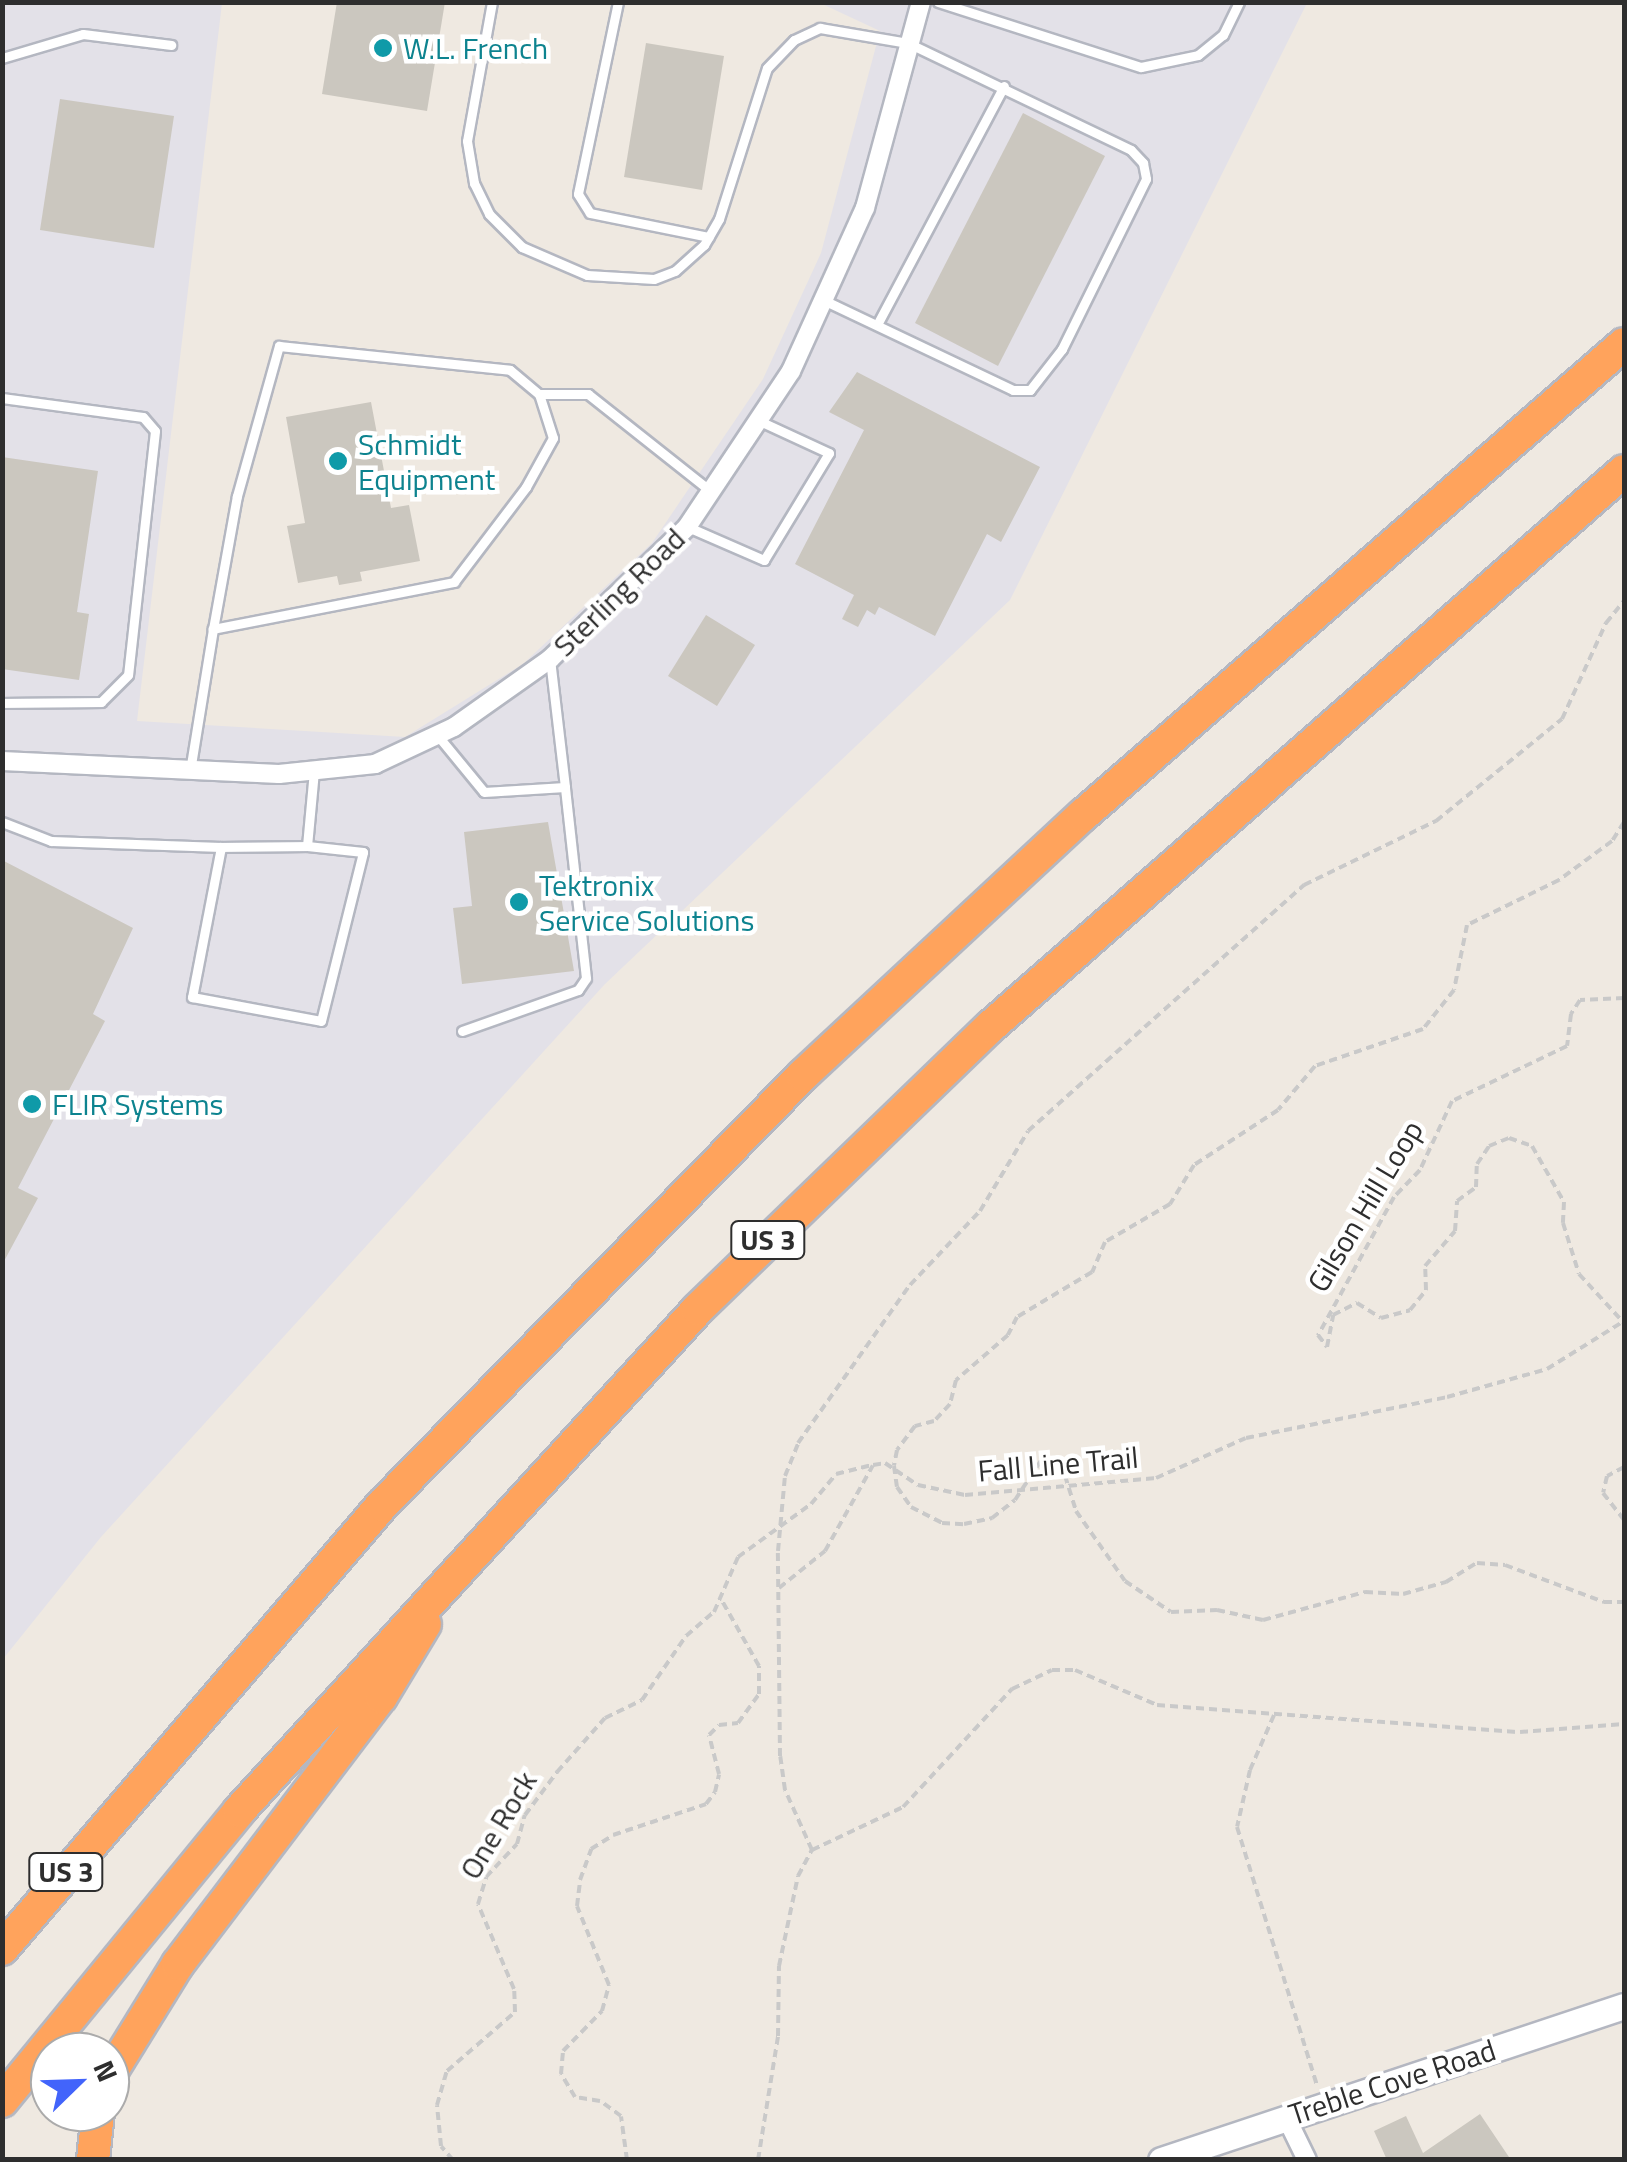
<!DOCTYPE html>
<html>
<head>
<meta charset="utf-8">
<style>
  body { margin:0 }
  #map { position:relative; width:1627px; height:2162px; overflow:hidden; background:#efe9e1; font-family:"Titillium Web",sans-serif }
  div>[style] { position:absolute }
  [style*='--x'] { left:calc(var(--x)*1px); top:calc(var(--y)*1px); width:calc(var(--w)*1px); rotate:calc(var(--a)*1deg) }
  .industrial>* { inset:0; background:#e3e1e8 }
  .building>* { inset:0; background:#cbc7bf }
  .path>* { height:4px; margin-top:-2px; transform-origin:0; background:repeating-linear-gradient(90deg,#c9c9c9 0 8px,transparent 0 13px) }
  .roads { filter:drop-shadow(2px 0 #b4b7c1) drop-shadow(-2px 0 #b4b7c1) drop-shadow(0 2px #b4b7c1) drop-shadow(0 -2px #b4b7c1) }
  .lane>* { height:9px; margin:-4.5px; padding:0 4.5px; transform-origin:4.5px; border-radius:4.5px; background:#fff }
  .street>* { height:18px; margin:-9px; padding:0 9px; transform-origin:9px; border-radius:9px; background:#fff }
  .secondary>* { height:25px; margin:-12.5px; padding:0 12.5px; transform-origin:12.5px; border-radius:12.5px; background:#fff }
  .highway>* { height:32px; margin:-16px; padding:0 16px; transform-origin:16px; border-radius:16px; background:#ffa35c }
  .dots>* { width:28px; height:28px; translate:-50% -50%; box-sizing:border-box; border:5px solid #fff; border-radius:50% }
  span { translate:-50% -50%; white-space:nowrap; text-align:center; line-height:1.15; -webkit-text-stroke:9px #fff; paint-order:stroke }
  .shield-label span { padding:2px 8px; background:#fff; border:2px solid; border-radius:8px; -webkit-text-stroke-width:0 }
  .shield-label { font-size:28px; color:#2e2e2e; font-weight:700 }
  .culture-label { font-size:30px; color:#0d838f }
  .left { translate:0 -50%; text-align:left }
  .street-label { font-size:30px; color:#2e2e2e }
  .frame { position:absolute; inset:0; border:5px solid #2e2e2e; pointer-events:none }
  .north { position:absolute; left:30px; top:2032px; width:100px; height:100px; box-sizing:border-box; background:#fff; border:2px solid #ababab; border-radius:50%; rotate:67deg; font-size:28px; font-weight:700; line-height:40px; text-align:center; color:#2e2e2e }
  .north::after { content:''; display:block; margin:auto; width:35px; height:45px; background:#4264fb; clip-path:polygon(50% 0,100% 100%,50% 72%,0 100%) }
</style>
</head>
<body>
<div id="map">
  <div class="industrial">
    <i style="clip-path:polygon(3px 3px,222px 3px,137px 721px,405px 737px,523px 664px,652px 543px,763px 379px,821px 253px,880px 31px,820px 3px,1307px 3px,1010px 600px,605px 984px,101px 1537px,3px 1659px)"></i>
  </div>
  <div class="building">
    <i style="clip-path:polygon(337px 2px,445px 2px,427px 111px,322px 94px)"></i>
    <i style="clip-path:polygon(646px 43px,724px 56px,702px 190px,624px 177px)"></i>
    <i style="clip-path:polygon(60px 99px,174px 116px,154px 248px,40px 230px)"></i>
    <i style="clip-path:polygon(1023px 113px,1105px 156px,998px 366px,915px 323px)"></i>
    <i style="clip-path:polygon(857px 372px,1040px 467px,1001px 542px,987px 534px,935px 636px,879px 607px,875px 615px,867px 610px,858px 627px,842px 619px,854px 595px,795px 564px,864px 430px,829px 412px)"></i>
    <i style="clip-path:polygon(371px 402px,391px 508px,409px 505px,420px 561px,360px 572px,362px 581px,339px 585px,337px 576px,298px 583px,287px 526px,305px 523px,286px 417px)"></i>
    <i style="clip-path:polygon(2px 457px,98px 471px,77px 612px,89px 614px,79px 680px,2px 669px)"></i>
    <i style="clip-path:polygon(706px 615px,755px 645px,717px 706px,668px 676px)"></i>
    <i style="clip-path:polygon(548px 822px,574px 971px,462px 984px,453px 908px,472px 906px,464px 832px)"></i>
    <i style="clip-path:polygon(2px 860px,133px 928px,93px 1014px,105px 1021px,18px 1188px,38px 1198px,2px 1265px)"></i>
    <i style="clip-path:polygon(1480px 2114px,1511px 2160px,1387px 2160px,1374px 2131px,1406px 2116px,1423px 2153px)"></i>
  </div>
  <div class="path">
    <i style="--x:1624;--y:822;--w:22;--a:122"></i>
    <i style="--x:1612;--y:841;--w:66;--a:143.7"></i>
    <i style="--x:1559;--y:880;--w:102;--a:153.9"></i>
    <i style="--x:1467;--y:925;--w:66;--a:101.3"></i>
    <i style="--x:1454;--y:990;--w:50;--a:128.5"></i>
    <i style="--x:1423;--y:1029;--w:114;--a:161.1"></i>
    <i style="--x:1315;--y:1066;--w:57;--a:130.1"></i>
    <i style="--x:1278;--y:1110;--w:100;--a:146.8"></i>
    <i style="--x:1194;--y:1165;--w:46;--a:121.6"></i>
    <i style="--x:1170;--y:1204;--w:75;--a:149.7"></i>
    <i style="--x:1105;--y:1242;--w:33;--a:113"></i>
    <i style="--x:1092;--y:1272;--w:87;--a:149"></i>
    <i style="--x:1017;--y:1317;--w:20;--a:117"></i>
    <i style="--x:1008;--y:1335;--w:69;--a:139.1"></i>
    <i style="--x:956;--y:1380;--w:25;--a:104"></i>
    <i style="--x:950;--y:1404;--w:23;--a:133"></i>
    <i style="--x:934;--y:1421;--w:20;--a:165"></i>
    <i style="--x:915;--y:1426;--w:30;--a:127"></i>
    <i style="--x:897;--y:1450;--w:16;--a:101"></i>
    <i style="--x:894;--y:1466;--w:21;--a:82"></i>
    <i style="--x:897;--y:1487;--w:24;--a:55"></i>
    <i style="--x:911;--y:1507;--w:35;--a:27"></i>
    <i style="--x:942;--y:1523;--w:22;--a:3"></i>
    <i style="--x:964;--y:1524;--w:29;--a:-12"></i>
    <i style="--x:992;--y:1518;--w:29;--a:-38"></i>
    <i style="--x:1015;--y:1500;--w:49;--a:-56.6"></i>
    <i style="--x:1042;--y:1459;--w:19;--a:12"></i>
    <i style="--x:1061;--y:1463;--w:50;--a:72.6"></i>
    <i style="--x:1076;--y:1511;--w:85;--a:55"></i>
    <i style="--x:1125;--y:1581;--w:55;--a:34"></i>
    <i style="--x:1171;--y:1612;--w:46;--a:-2.5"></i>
    <i style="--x:1217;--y:1610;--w:47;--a:12.3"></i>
    <i style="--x:1263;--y:1620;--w:106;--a:-15.4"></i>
    <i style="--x:1365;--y:1592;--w:38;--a:3"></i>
    <i style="--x:1403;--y:1594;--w:45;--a:-15.6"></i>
    <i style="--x:1446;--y:1582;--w:36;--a:-32"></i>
    <i style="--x:1477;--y:1563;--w:28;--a:4"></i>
    <i style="--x:1505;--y:1565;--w:106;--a:20.5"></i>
    <i style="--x:1604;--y:1602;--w:20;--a:0"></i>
    <i style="--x:1624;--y:998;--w:44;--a:177.4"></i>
    <i style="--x:1580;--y:1000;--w:17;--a:123"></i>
    <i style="--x:1571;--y:1014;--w:32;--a:97"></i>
    <i style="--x:1567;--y:1046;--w:127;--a:154.4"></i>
    <i style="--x:1452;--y:1101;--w:76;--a:114.9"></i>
    <i style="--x:1420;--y:1170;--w:37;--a:134"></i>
    <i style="--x:1394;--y:1197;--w:158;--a:118.8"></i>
    <i style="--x:1318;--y:1335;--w:15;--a:53"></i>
    <i style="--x:1327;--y:1347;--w:33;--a:-79"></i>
    <i style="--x:1333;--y:1315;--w:27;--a:-27"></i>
    <i style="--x:1357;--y:1303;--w:28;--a:32"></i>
    <i style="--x:1381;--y:1318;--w:30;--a:-15"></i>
    <i style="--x:1410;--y:1310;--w:26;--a:-51"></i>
    <i style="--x:1426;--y:1290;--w:24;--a:-92"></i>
    <i style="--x:1425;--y:1266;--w:46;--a:-49.4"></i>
    <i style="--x:1455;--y:1231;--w:30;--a:-86"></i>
    <i style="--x:1457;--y:1201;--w:24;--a:-36"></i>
    <i style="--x:1476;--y:1187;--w:23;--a:-88"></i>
    <i style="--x:1477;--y:1164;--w:22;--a:-56"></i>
    <i style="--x:1489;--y:1146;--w:22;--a:-22"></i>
    <i style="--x:1509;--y:1138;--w:24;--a:19"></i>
    <i style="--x:1532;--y:1146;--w:64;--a:60.3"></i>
    <i style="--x:1564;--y:1202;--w:21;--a:93"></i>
    <i style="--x:1563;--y:1223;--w:53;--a:72.6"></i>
    <i style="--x:1579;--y:1274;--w:67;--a:47.4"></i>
    <i style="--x:1624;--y:1467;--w:19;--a:152"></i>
    <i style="--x:1607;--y:1476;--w:17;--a:103"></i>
    <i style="--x:1603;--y:1493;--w:34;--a:52"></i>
    <i style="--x:779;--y:1588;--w:59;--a:-38.8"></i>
    <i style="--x:825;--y:1551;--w:98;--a:-60.8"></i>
    <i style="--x:873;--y:1465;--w:12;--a:-9"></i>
    <i style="--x:885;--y:1463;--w:40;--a:34"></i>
    <i style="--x:918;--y:1485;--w:48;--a:12"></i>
    <i style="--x:965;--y:1495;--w:192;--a:-5.1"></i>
    <i style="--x:1156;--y:1478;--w:98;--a:-24"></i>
    <i style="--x:1246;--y:1438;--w:205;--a:-11.5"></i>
    <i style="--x:1447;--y:1397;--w:104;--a:-15.6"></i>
    <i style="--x:1547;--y:1369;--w:91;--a:-31.9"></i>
    <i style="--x:1274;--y:1715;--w:60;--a:113.6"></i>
    <i style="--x:1250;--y:1770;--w:58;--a:102.8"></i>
    <i style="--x:1237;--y:1827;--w:271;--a:72.8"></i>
    <i style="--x:812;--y:1850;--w:66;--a:-114.2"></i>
    <i style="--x:785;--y:1790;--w:34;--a:-98"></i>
    <i style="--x:780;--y:1756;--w:205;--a:-90.6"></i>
    <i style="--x:778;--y:1551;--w:75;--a:-84.7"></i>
    <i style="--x:785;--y:1476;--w:35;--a:-68"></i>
    <i style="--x:798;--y:1443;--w:194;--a:-54.7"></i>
    <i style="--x:910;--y:1285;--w:102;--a:-46.6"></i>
    <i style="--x:980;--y:1211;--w:93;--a:-59"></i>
    <i style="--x:1028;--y:1131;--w:370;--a:-41.7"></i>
    <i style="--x:1304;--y:885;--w:147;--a:-25.9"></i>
    <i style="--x:1436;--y:821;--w:162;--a:-39"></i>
    <i style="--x:1562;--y:719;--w:106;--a:-65.4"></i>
    <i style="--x:1606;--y:623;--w:28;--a:-51"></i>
    <i style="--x:453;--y:2160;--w:18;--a:-131"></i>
    <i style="--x:441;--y:2146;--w:41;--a:-95.6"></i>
    <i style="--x:437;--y:2105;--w:35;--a:-74"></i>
    <i style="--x:447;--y:2071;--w:90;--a:-40.9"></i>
    <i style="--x:515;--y:2012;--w:23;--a:-92"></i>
    <i style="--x:514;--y:1989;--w:92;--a:-113"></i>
    <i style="--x:478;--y:1904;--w:28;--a:-73"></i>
    <i style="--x:486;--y:1877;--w:45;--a:-46.8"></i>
    <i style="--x:517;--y:1844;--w:30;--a:-75"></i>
    <i style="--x:525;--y:1815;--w:54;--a:-53.3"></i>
    <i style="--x:557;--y:1772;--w:72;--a:-48.4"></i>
    <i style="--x:605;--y:1718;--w:41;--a:-25.9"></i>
    <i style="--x:642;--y:1700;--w:78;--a:-55.5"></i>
    <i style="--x:686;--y:1636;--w:37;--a:-41"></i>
    <i style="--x:714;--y:1612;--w:60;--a:-66.4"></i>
    <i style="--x:738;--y:1557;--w:90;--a:-36"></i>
    <i style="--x:811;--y:1504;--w:39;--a:-50"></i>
    <i style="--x:836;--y:1474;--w:38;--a:-14"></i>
    <i style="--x:627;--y:2160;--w:44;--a:-97.8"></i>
    <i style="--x:621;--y:2116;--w:26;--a:-144"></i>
    <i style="--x:600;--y:2101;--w:25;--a:-171"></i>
    <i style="--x:575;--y:2097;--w:27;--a:-121"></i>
    <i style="--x:561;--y:2074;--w:23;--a:-85"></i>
    <i style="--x:563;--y:2051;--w:56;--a:-45.7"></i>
    <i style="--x:602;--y:2011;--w:27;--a:-75"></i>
    <i style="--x:609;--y:1985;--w:85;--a:-112.1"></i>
    <i style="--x:577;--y:1906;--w:26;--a:-83"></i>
    <i style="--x:580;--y:1880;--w:33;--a:-70"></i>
    <i style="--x:591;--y:1849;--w:26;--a:-32"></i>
    <i style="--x:613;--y:1835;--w:98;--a:-18.4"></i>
    <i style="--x:706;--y:1804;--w:15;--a:-53"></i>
    <i style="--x:715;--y:1792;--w:18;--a:-77"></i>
    <i style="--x:719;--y:1774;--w:40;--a:-104.4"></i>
    <i style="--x:709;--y:1735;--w:14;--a:-45"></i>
    <i style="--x:719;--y:1725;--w:19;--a:-6"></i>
    <i style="--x:738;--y:1723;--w:36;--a:-54"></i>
    <i style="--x:759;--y:1694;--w:28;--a:-90"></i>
    <i style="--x:759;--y:1666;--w:77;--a:-119.6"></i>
    <i style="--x:758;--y:2160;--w:126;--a:-80.8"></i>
    <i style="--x:778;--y:2036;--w:70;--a:-89.2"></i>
    <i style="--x:779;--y:1966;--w:92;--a:-78.1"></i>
    <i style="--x:798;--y:1876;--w:30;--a:-62"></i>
    <i style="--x:812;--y:1850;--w:101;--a:-25.3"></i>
    <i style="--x:903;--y:1807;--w:161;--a:-47.3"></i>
    <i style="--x:1012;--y:1689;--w:44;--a:-25.4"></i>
    <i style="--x:1052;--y:1670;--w:23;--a:0"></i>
    <i style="--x:1075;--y:1670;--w:89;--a:23.1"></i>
    <i style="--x:1157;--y:1705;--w:364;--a:4.3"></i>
    <i style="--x:1520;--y:1732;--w:104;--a:-4.4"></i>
  </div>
  <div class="roads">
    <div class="lane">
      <i style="--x:492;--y:2;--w:141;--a:100.2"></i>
      <i style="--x:467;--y:141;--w:43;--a:80.5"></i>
      <i style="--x:474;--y:183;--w:34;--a:64"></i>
      <i style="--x:489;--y:214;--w:47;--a:45"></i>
      <i style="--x:522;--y:247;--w:71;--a:23.3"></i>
      <i style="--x:587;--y:275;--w:67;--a:3.4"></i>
      <i style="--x:654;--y:279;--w:22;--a:-21"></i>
      <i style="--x:675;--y:271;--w:39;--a:-42"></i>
      <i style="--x:704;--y:245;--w:30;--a:-60"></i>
      <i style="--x:719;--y:219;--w:158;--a:-72.4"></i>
      <i style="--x:767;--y:68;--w:39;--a:-46"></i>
      <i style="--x:794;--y:40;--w:29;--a:-25"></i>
      <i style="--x:820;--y:28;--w:89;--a:9.7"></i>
      <i style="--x:908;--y:43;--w:247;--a:25.6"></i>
      <i style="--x:1131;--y:150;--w:18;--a:47"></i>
      <i style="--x:1143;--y:163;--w:16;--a:79"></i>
      <i style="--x:1146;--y:179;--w:190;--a:116.3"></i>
      <i style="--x:1062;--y:349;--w:52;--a:128"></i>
      <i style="--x:1030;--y:390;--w:17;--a:180"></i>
      <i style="--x:1013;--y:390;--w:205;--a:-154.6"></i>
      <i style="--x:618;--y:2;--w:196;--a:101.8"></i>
      <i style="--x:578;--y:194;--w:22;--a:58"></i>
      <i style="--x:590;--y:213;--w:121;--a:11.4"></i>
      <i style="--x:938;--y:2;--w:213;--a:17.8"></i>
      <i style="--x:1141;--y:67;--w:58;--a:-11.9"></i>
      <i style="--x:1198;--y:55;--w:32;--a:-39"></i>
      <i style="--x:1223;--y:35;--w:37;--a:-64"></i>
      <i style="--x:2;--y:58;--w:84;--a:-16.5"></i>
      <i style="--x:83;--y:34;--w:89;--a:7.1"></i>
      <i style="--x:879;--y:321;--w:266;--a:-62"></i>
      <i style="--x:539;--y:394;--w:49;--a:0"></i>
      <i style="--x:588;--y:394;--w:153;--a:38.4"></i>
      <i style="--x:2;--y:398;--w:142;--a:7.7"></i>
      <i style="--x:143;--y:417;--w:18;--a:49"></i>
      <i style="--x:155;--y:431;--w:245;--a:96.3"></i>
      <i style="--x:128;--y:675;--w:38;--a:135"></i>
      <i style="--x:101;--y:702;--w:99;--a:179.4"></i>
      <i style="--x:688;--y:527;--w:83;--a:23.5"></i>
      <i style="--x:764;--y:560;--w:125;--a:-58.7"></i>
      <i style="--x:829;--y:453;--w:74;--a:-155.2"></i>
      <i style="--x:438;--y:736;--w:72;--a:50.6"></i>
      <i style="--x:484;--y:792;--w:81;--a:-3.5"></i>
      <i style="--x:565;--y:787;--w:129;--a:-96.7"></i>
      <i style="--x:190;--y:771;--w:144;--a:-80.8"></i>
      <i style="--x:213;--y:629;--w:135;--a:-79.8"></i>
      <i style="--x:237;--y:496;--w:156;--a:-74.4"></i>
      <i style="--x:279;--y:346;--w:232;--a:5.9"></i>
      <i style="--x:510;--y:370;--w:38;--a:40"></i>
      <i style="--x:539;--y:394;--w:46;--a:72.3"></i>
      <i style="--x:553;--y:438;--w:56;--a:118.9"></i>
      <i style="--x:526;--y:487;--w:119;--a:127.2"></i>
      <i style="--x:454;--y:582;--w:246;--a:169"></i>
      <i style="--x:2;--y:822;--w:53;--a:21.2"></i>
      <i style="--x:51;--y:841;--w:170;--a:2"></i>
      <i style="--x:221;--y:847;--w:153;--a:100.9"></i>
      <i style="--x:192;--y:997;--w:131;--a:10.5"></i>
      <i style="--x:321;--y:1021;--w:174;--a:-76"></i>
      <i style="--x:363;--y:852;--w:56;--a:-173.9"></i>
      <i style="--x:307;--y:846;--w:75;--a:-84.7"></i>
      <i style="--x:221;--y:847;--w:86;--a:-0.7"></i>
      <i style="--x:462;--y:1031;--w:123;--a:-19.5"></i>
      <i style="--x:578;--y:990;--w:14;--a:-56"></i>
      <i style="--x:586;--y:978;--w:192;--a:-96.3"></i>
    </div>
    <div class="street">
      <i style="--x:2;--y:761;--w:277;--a:2.7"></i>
      <i style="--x:279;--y:774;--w:97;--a:-5.9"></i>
      <i style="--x:375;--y:764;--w:87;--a:-25.1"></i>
      <i style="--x:454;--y:727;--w:118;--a:-35.3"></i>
      <i style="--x:550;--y:659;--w:190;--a:-43.9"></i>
      <i style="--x:687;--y:527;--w:187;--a:-56.3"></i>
      <i style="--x:791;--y:371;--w:179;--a:-65.6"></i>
      <i style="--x:865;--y:208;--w:213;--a:-74.8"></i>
      <i style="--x:1286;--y:2117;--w:48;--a:64"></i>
    </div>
    <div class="secondary">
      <i style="--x:1161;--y:2160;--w:488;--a:-18.4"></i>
    </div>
    <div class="highway">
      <i style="--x:2;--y:1949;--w:584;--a:-49.44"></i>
      <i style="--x:382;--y:1505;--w:602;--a:-45.61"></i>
      <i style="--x:803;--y:1075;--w:382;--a:-42.9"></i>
      <i style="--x:1083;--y:815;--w:717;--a:-41.04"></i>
      <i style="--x:110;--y:2074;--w:129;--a:-58.3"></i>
      <i style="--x:178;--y:1964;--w:335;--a:-52.8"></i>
      <i style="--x:381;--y:1697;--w:85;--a:-58.9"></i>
      <i style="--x:2;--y:2101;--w:375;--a:-50.7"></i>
      <i style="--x:239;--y:1811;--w:680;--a:-47.56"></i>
      <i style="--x:698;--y:1309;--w:406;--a:-44"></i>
      <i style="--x:990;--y:1027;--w:843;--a:-41.25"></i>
      <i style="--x:93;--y:2160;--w:48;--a:-84.1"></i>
    </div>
  </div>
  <div class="dots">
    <i style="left:383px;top:48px;background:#0f9aa8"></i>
    <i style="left:338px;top:461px;background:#0f9aa8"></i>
    <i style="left:519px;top:902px;background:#0f9aa8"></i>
    <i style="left:32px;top:1104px;background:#0f9aa8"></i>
  </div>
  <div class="shield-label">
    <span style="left:768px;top:1240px">US 3</span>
    <span style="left:66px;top:1872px">US 3</span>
  </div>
  <div class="culture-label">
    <span class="left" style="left:403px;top:48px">W.L. French</span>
    <span class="left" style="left:358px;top:461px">Schmidt<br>Equipment</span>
    <span class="left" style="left:539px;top:902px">Tektronix<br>Service Solutions</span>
    <span class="left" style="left:52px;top:1104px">FLIR Systems</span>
  </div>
  <div class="street-label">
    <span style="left:619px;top:592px;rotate:-44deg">Sterling Road</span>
    <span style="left:1365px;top:1206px;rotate:-59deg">Gilson Hill Loop</span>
    <span style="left:1058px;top:1464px;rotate:-5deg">Fall Line Trail</span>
    <span style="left:498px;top:1825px;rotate:-59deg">One Rock</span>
    <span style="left:1392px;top:2082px;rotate:-18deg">Treble Cove Road</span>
  </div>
  <div class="frame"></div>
  <div class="north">N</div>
</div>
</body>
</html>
